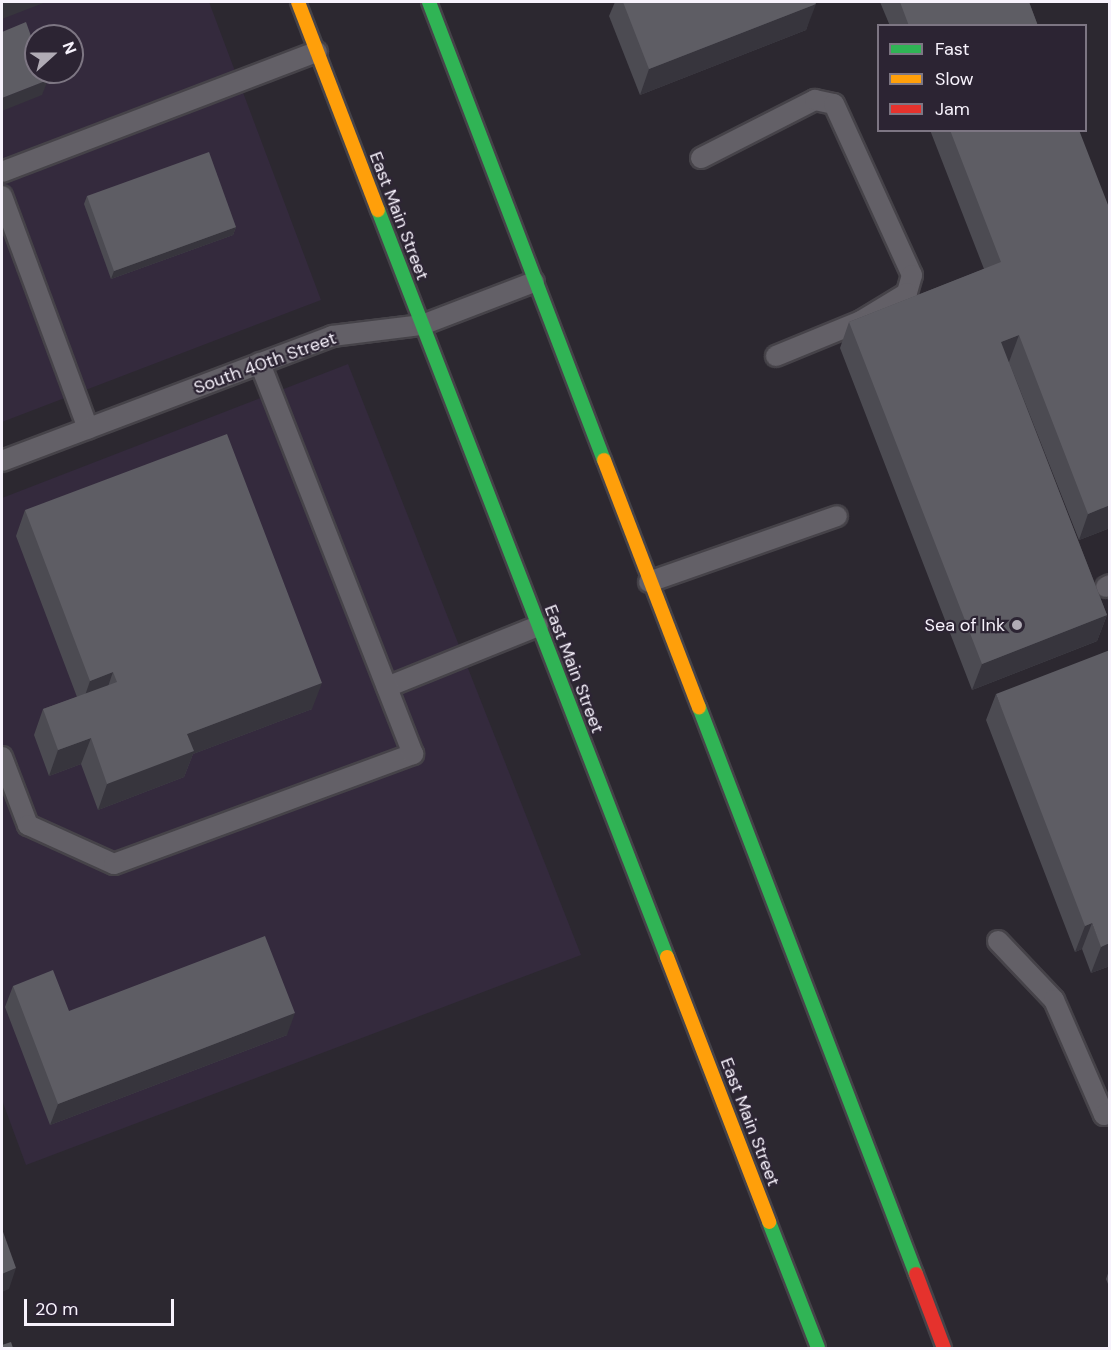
<!DOCTYPE html>
<html>
<head>
<meta charset="utf-8">
<style>
  body { margin:0 }
  #map { position:relative; width:1111px; height:1350px; overflow:hidden; background:#2c2830; font-family:"DM Sans",sans-serif }
  div>[style] { position:absolute }
  [style*='--x'] { left:calc(var(--x)*1px); top:calc(var(--y)*1px); width:calc(var(--w)*1px); rotate:calc(var(--a)*1deg) }
  .built>* { inset:0; background:#342a3d }
  .roads { filter:drop-shadow(2px 0 #464349) drop-shadow(-2px 0 #464349) drop-shadow(0 2px #464349) drop-shadow(0 -2px #464349) }
  .lane>* { height:20px; margin:-10px; padding:0 10px; transform-origin:10px; border-radius:10px; background:#636067 }
  .fast>* { height:14px; margin:-7px; padding:0 7px; transform-origin:7px; border-radius:7px; background:#30b455 }
  .slow>* { height:14px; margin:-7px; padding:0 7px; transform-origin:7px; border-radius:7px; background:#ff9f0a }
  .jam>* { height:14px; margin:-7px; padding:0 7px; transform-origin:7px; border-radius:7px; background:#e5322d }
  .wall>* { inset:0; background:#4c4b52 }
  .shaded-wall>* { inset:0; background:#37353d }
  .building>* { inset:0; background:#5e5d64 }
  .dots>* { width:16px; height:16px; translate:-50% -50%; box-sizing:border-box; border:3px solid #2c2433; border-radius:50% }
  span { translate:-50% -50%; white-space:nowrap; text-align:center; line-height:1.15; -webkit-text-stroke:4.5px #2c2433; paint-order:stroke }
  .street-label { font-size:18px; color:#f7f2fc }
  .poi-label { font-size:18px; color:#f7f2fc }
  .right { translate:-100% -50%; text-align:right }
  .frame { position:absolute; inset:0; border:3px solid #f7f2fc; pointer-events:none }
  .legend { position:absolute; left:877px; top:24px; width:210px; height:108px; box-sizing:border-box; background:#2c2433; border:2px solid #7d7683; margin:0; padding:8px 10px; list-style:none; font-size:18px; color:#f7f2fc }
  .legend li { display:flex; align-items:center; gap:12px; height:30px }
  .legend b { width:30px; border:2px solid #7d7683 }
  .north { position:absolute; left:24px; top:24px; width:60px; height:60px; box-sizing:border-box; background:#2c2433; border:2px solid #7d7683; border-radius:50%; rotate:69deg; font-size:16px; font-weight:700; line-height:24px; text-align:center; color:#f7f2fc }
  .north::after { content:''; display:block; margin:auto; width:21px; height:27px; background:#b0abb5; clip-path:polygon(50% 0,100% 100%,50% 72%,0 100%) }
  .scale { position:absolute; left:24px; top:1299px; width:150px; height:27px; box-sizing:border-box; border:3px solid #f7f2fc; border-top:0; padding-left:8px; font-size:18px; line-height:21px; white-space:nowrap; color:#f7f2fc; -webkit-text-stroke:4px #2c2433; paint-order:stroke }
</style>
</head>
<body>
<div id="map">
  <div class="built">
    <i style="clip-path:polygon(evenodd,2px 2px,209px 2px,321px 300px,2px 422px,2px 2px,36px 36px,72px 36px,72px 72px,36px 72px,36px 36px)"></i>
    <i style="clip-path:polygon(348px 364px,581px 955px,26px 1165px,2px 1100px,2px 498px)"></i>
  </div>
  <div class="roads">
    <div class="lane">
      <i style="--x:701;--y:158;--w:128;--a:-27"></i>
      <i style="--x:815;--y:100;--w:19;--a:12"></i>
      <i style="--x:834;--y:104;--w:188;--a:65.5"></i>
      <i style="--x:912;--y:275;--w:19;--a:106"></i>
      <i style="--x:907;--y:293;--w:54;--a:148.7"></i>
      <i style="--x:861;--y:321;--w:92;--a:157.6"></i>
      <i style="--x:2;--y:172;--w:337;--a:-20.9"></i>
      <i style="--x:2;--y:196;--w:248;--a:69.7"></i>
      <i style="--x:2;--y:461;--w:353;--a:-20.7"></i>
      <i style="--x:332;--y:336;--w:91;--a:-7"></i>
      <i style="--x:422;--y:325;--w:120;--a:-21"></i>
      <i style="--x:649;--y:582;--w:199;--a:-19.3"></i>
      <i style="--x:1106;--y:587;--w:4;--a:-27"></i>
      <i style="--x:387;--y:687;--w:163;--a:-22"></i>
      <i style="--x:2;--y:757;--w:73;--a:69.1"></i>
      <i style="--x:28;--y:825;--w:94;--a:24.4"></i>
      <i style="--x:114;--y:864;--w:319;--a:-20.2"></i>
      <i style="--x:413;--y:754;--w:420;--a:-111.4"></i>
      <i style="--x:998;--y:941;--w:81;--a:46.5"></i>
      <i style="--x:1054;--y:1000;--w:125;--a:66.5"></i>
      <i style="--x:1104;--y:1115;--w:6;--a:-18"></i>
    </div>
    <div class="fast">
      <i style="--x:429;--y:2;--w:490;--a:69.1"></i>
      <i style="--x:378;--y:210;--w:801;--a:68.85"></i>
      <i style="--x:699;--y:707;--w:607;--a:69.06"></i>
      <i style="--x:769;--y:1222;--w:135;--a:68.7"></i>
    </div>
    <div class="slow">
      <i style="--x:298;--y:2;--w:223;--a:69"></i>
      <i style="--x:604;--y:460;--w:265;--a:69"></i>
      <i style="--x:667;--y:957;--w:284;--a:68.9"></i>
    </div>
    <div class="jam">
      <i style="--x:916;--y:1274;--w:79;--a:69.3"></i>
    </div>
  </div>
  <div class="wall">
    <i style="clip-path:polygon(615px 2px,815px 2px,806px 30px,640px 95px,609px 16px)"></i>
    <i style="clip-path:polygon(880px 2px,1029px 2px,1038px 26px,890px 26px)"></i>
    <i style="clip-path:polygon(930px 130px,1079px 130px,1110px 528px,1079px 540px,1009px 362px,1107px 615px,1097px 641px,972px 690px,840px 348px,849px 322px,984px 269px)"></i>
    <i style="clip-path:polygon(87px 196px,236px 227px,233px 235px,111px 279px,84px 204px)"></i>
    <i style="clip-path:polygon(25px 510px,312px 709px,193px 754px,184px 777px,98px 810px,81px 764px,49px 776px,34px 735px,43px 709px,77px 697px,16px 536px)"></i>
    <i style="clip-path:polygon(996px 694px,1110px 966px,1091px 973px,1082px 949px,1075px 952px,986px 720px)"></i>
    <i style="clip-path:polygon(13px 986px,69px 1011px,287px 1035px,50px 1125px,5px 1007px)"></i>
    <i style="clip-path:polygon(1110px 1268px,1110px 1289px,1106px 1279px)"></i>
  </div>
  <div class="shaded-wall">
    <i style="clip-path:polygon(2px 2px,46px 2px,2px 19px)"></i>
    <i style="clip-path:polygon(816px 4px,806px 30px,640px 95px,649px 69px)"></i>
    <i style="clip-path:polygon(48px 80px,42px 95px,2px 111px,2px 98px)"></i>
    <i style="clip-path:polygon(236px 227px,233px 235px,111px 279px,114px 271px)"></i>
    <i style="clip-path:polygon(1019px 335px,1009px 362px,991px 368px,1001px 342px)"></i>
    <i style="clip-path:polygon(1110px 505px,1110px 528px,1079px 540px,1088px 514px)"></i>
    <i style="clip-path:polygon(1107px 615px,1097px 641px,972px 690px,982px 664px)"></i>
    <i style="clip-path:polygon(113px 672px,104px 698px,81px 707px,90px 681px)"></i>
    <i style="clip-path:polygon(322px 683px,312px 709px,193px 754px,184px 777px,98px 810px,107px 784px,187px 734px)"></i>
    <i style="clip-path:polygon(91px 738px,81px 764px,49px 776px,58px 750px)"></i>
    <i style="clip-path:polygon(1092px 923px,1082px 949px,1075px 952px,1085px 926px)"></i>
    <i style="clip-path:polygon(1110px 943px,1110px 966px,1091px 973px,1101px 947px)"></i>
    <i style="clip-path:polygon(295px 1013px,287px 1035px,50px 1125px,58px 1104px)"></i>
    <i style="clip-path:polygon(16px 1268px,9px 1289px,2px 1292px,2px 1274px)"></i>
  </div>
  <div class="building">
    <i style="clip-path:polygon(623px 2px,815px 2px,816px 4px,649px 69px)"></i>
    <i style="clip-path:polygon(900px 2px,1029px 2px,1038px 26px,909px 26px)"></i>
    <i style="clip-path:polygon(26px 22px,36px 50px,36px 72px,45px 72px,48px 80px,2px 98px,2px 32px)"></i>
    <i style="clip-path:polygon(950px 130px,1079px 130px,1110px 210px,1110px 505px,1088px 514px,1019px 335px,1001px 342px,1107px 615px,982px 664px,849px 322px,1001px 262px)"></i>
    <i style="clip-path:polygon(209px 152px,236px 227px,114px 271px,87px 196px)"></i>
    <i style="clip-path:polygon(227px 434px,322px 683px,187px 734px,194px 751px,107px 784px,91px 738px,58px 750px,43px 709px,117px 682px,113px 672px,90px 681px,25px 510px)"></i>
    <i style="clip-path:polygon(1110px 650px,1110px 943px,1101px 947px,1092px 923px,1085px 926px,996px 694px)"></i>
    <i style="clip-path:polygon(265px 936px,295px 1013px,58px 1104px,13px 986px,53px 970px,69px 1011px)"></i>
    <i style="clip-path:polygon(2px 1229px,16px 1268px,2px 1274px)"></i>
    <i style="clip-path:polygon(11px 1342px,13px 1348px,2px 1348px,2px 1345px)"></i>
  </div>
  <div class="dots">
    <i style="left:1017px;top:625px;background:#b0abb5"></i>
  </div>
  <div class="street-label">
    <span style="left:399px;top:216px;rotate:69deg">East Main Street</span>
    <span style="left:265px;top:363px;rotate:-20deg">South 40th Street</span>
    <span style="left:574px;top:669px;rotate:69deg">East Main Street</span>
    <span style="left:750px;top:1122px;rotate:69deg">East Main Street</span>
  </div>
  <div class="poi-label">
    <span class="right" style="left:1005px;top:625px">Sea of Ink</span>
  </div>
  <div class="frame"></div>
  <ul class="legend">
  <li><b style="height:8px;background:#30b455"></b>Fast</li>
  <li><b style="height:8px;background:#ff9f0a"></b>Slow</li>
  <li><b style="height:8px;background:#e5322d"></b>Jam</li>
  </ul>
  <div class="north">N</div>
  <div class="scale">20 m</div>
</div>
</body>
</html>
